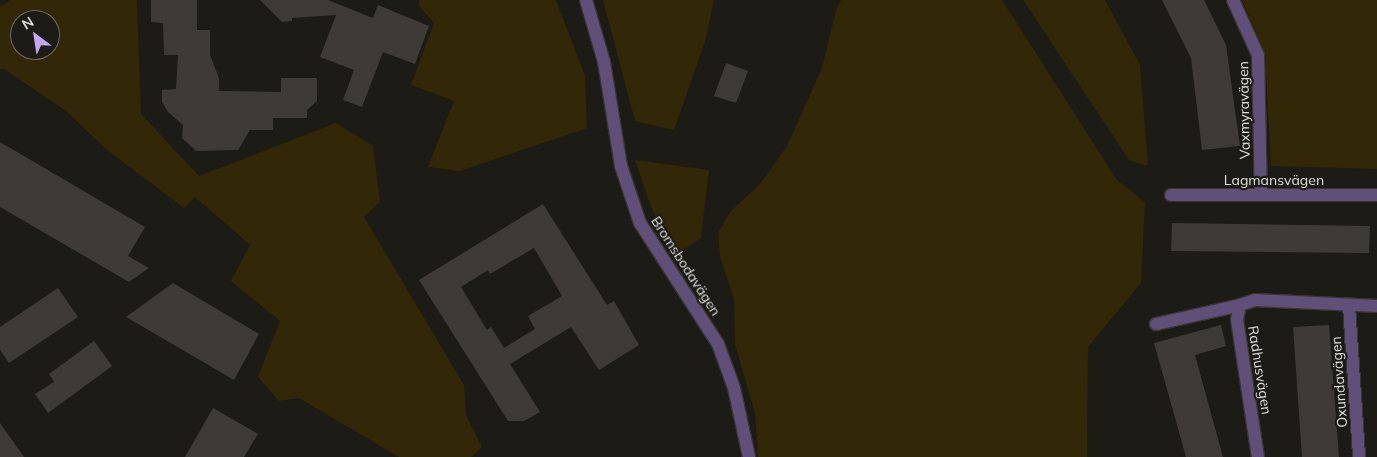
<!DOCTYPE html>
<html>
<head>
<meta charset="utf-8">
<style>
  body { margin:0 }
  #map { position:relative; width:1377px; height:457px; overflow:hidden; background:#1d1b16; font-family:Mulish,sans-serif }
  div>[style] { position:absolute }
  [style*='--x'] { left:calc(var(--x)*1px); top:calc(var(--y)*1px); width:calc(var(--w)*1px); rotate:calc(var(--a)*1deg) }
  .green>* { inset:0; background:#322706 }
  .building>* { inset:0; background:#3e3b36 }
  .roads { filter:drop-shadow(1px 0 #383632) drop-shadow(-1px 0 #383632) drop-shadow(0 1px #383632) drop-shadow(0 -1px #383632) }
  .minor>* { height:12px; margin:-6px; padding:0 6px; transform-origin:6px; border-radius:6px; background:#5f4f79 }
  span { translate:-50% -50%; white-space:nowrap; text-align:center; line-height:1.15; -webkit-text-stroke:4.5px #1d1b16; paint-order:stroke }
  .street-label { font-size:14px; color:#e0dfdb }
  .north { position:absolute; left:10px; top:10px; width:50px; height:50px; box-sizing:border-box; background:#1d1b16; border:1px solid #6b6965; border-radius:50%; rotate:329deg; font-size:14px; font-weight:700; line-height:20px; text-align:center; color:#e0dfdb }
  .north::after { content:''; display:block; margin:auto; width:18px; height:22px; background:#c3a7f2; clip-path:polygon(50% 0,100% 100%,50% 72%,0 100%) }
</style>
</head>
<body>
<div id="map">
  <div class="green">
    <i style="clip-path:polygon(evenodd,11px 0,137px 0,141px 114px,199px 176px,336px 123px,373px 146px,380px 202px,364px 217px,464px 385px,466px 415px,482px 447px,471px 457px,399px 457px,299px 398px,279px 401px,258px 377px,280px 321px,231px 281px,250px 245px,195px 197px,184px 208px,106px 149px,66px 111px,4px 69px,0 69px,0 7px,11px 0,20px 20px,50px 20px,50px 50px,20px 50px,20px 20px)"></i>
    <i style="clip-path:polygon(419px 0,556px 0,585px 76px,587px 128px,460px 171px,428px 167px,454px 101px,411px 85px,434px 23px,419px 6px)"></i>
    <i style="clip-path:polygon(603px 0,714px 0,705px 42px,674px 130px,635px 121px)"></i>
    <i style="clip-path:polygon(841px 0,1002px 0,1117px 180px,1145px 202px,1141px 283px,1088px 347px,1087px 457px,758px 457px,755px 413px,735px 344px,734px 299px,720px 257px,718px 233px,730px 212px,760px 184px,787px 146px,822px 68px,836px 10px)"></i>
    <i style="clip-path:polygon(1023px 0,1105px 0,1140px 65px,1148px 166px,1129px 160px)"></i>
    <i style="clip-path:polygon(1242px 0,1377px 0,1377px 169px,1271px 166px,1265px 53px)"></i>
    <i style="clip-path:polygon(635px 160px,709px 170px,701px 238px,675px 256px,651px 207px)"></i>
  </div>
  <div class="building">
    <i style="clip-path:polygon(151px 0,197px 0,197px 30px,210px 30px,210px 55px,219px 78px,219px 91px,281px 92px,281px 78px,317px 78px,317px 101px,307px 110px,307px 118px,273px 118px,273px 130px,250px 130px,238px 150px,196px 151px,182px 138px,183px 125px,168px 112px,162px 102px,162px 90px,176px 89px,178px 55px,164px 55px,163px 23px,151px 22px)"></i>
    <i style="clip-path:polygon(260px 0,328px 0,373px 18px,378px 5px,429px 26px,415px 64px,383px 52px,362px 107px,343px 100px,354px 70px,320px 57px,336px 15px,292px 18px,292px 21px,282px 22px)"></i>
    <i style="clip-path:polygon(1162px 0,1204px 0,1226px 45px,1240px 146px,1202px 150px,1191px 58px)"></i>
    <i style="clip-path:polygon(726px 63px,748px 71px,736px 103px,714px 96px)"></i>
    <i style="clip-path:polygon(0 142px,145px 227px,128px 256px,149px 268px,129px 282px,0 207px)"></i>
    <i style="clip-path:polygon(evenodd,543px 204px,607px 305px,614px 301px,639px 345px,599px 370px,571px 327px,510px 364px,540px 412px,524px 421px,508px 421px,419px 280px,543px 204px,534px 248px,562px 296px,528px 316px,535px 329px,504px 348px,491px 327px,487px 330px,461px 287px,488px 270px,490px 274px,534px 248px)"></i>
    <i style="clip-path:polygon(1172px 223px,1370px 226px,1369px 253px,1171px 251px)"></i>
    <i style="clip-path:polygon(173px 283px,259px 334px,234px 380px,126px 317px)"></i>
    <i style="clip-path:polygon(58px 288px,78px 317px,9px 363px,0 350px,0 327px)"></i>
    <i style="clip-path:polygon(1221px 325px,1226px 346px,1195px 355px,1223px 457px,1186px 457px,1154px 343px)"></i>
    <i style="clip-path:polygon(1329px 325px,1339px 457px,1302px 457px,1293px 327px)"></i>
    <i style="clip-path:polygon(94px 341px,112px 366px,48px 413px,35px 394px,54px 382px,49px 374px)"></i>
    <i style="clip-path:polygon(213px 408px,258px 434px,244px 457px,185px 457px)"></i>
    <i style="clip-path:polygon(0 423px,24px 457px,0 457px)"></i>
  </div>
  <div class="roads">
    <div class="minor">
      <i style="--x:586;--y:0;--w:65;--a:73.8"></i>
      <i style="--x:604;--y:62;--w:105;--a:80.7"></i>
      <i style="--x:621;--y:166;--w:60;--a:71.6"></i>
      <i style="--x:640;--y:223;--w:144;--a:57.2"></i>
      <i style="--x:718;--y:344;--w:47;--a:70"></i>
      <i style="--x:734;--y:388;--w:71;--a:77.7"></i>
      <i style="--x:1233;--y:0;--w:60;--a:65.6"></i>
      <i style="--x:1258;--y:55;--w:140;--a:88.8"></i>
      <i style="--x:1171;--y:195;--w:206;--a:0"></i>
      <i style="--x:1349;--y:305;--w:152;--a:86.2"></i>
      <i style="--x:1156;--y:324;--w:86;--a:-12.7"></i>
      <i style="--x:1258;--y:457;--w:139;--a:-98.7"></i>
      <i style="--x:1237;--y:320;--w:15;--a:-79"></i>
      <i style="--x:1240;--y:305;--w:16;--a:-18"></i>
      <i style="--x:1255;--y:300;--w:122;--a:2.8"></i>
    </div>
  </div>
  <div class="street-label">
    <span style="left:1244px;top:110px;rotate:-91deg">Vaxmyravägen</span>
    <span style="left:1274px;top:180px">Lagmansvägen</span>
    <span style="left:686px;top:266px;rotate:57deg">Bromsbodavägen</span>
    <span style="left:1260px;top:370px;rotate:81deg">Radhusvägen</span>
    <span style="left:1339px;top:382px;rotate:-94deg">Oxundavägen</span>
  </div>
  <div class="north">N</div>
</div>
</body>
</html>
